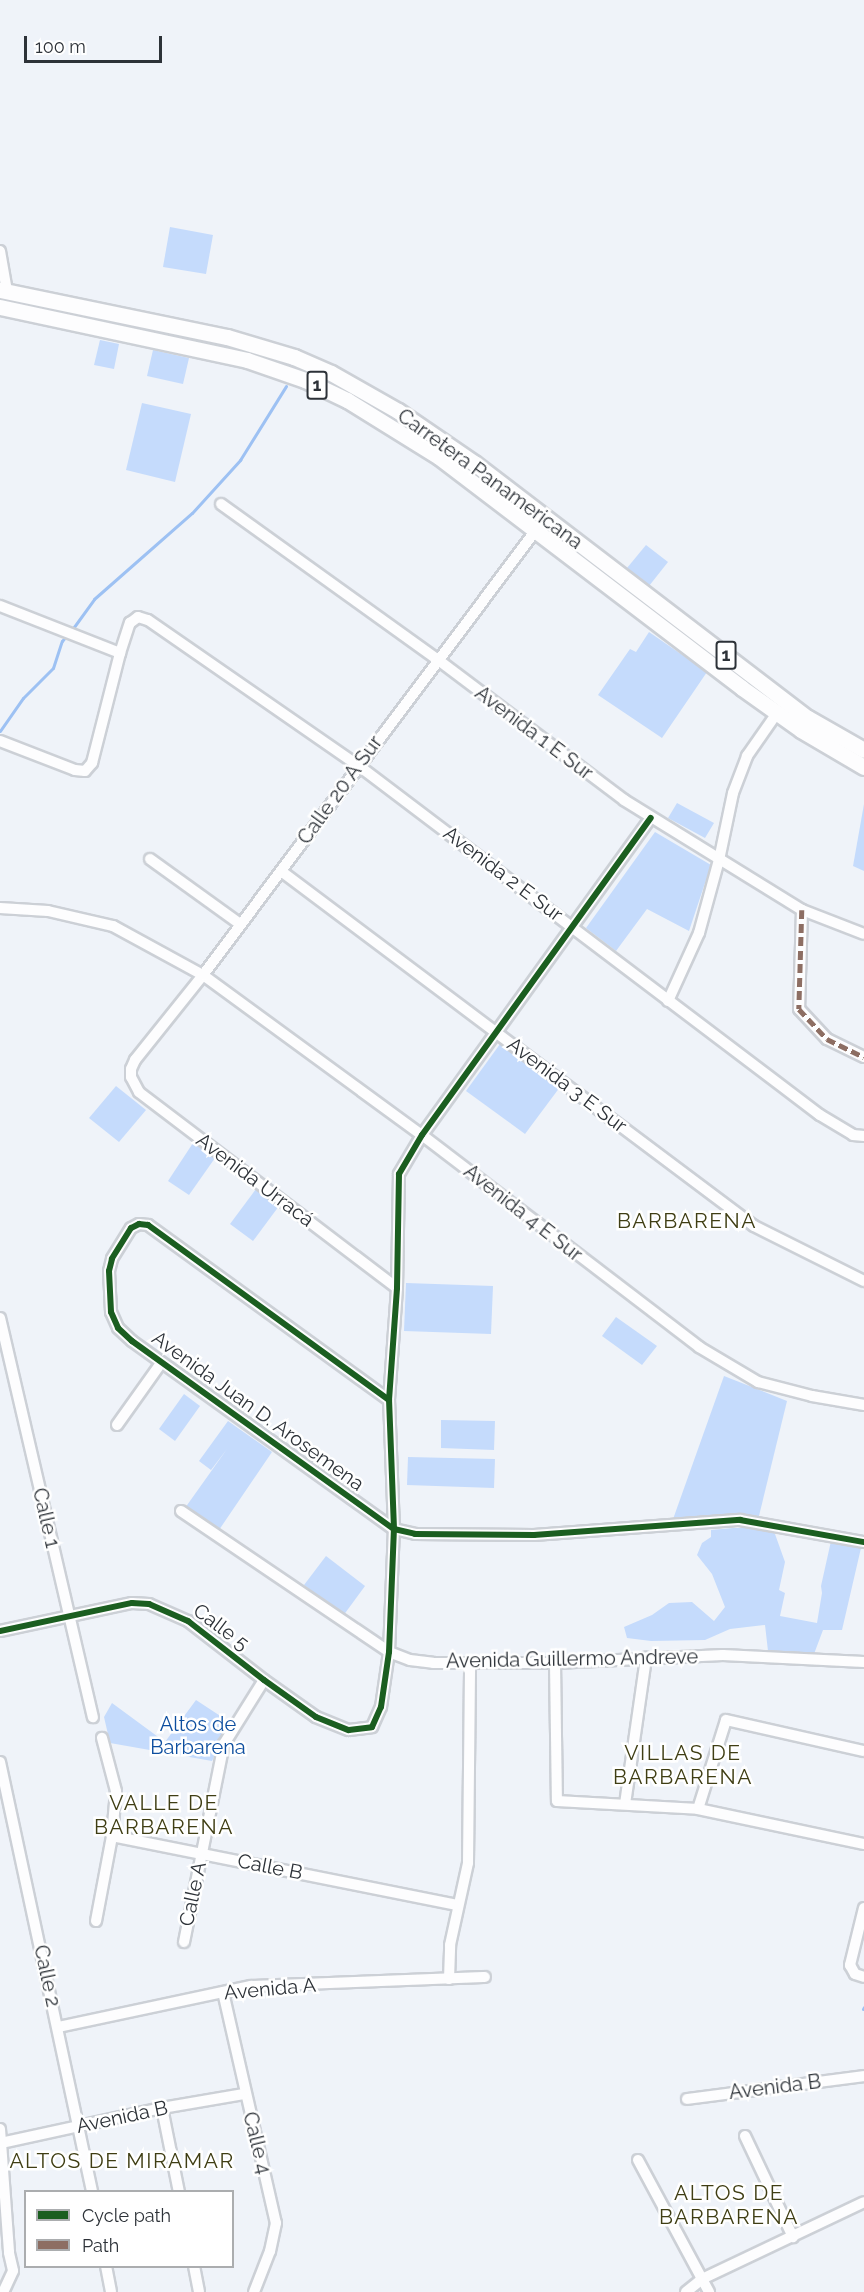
<!DOCTYPE html>
<html>
<head>
<meta charset="utf-8">
<style>
  body { margin:0 }
  #map { position:relative; width:864px; height:2292px; overflow:hidden; background:#eff3f9; font-family:Raleway,sans-serif }
  div>[style] { position:absolute }
  [style*='--x'] { left:calc(var(--x)*1px); top:calc(var(--y)*1px); width:calc(var(--w)*1px); rotate:calc(var(--a)*1deg) }
  .green>* { inset:0; background:#c5dbfc }
  .stream>* { height:3px; margin:-1.5px; padding:0 1.5px; transform-origin:1.5px; border-radius:1.5px; background:#9dc1f3 }
  .roads { filter:drop-shadow(2px 0 #ccd0d6) drop-shadow(-2px 0 #ccd0d6) drop-shadow(0 2px #ccd0d6) drop-shadow(0 -2px #ccd0d6) }
  .minor>* { height:10px; margin:-5px; padding:0 5px; transform-origin:5px; border-radius:5px; background:#fdfdfe }
  .highway>* { height:15px; margin:-7.5px; padding:0 7.5px; transform-origin:7.5px; border-radius:7.5px; background:#fdfdfe }
  .quiet>* { height:4.5px; margin-top:-2.25px; transform-origin:0; background:repeating-linear-gradient(90deg,#8d6e63 0 9px,transparent 0 13.5px) }
  .cycleway>* { height:6px; margin:-3px; padding:0 3px; transform-origin:3px; border-radius:3px; background:#1b5e20 }
  span { translate:-50% -50%; white-space:nowrap; text-align:center; line-height:1.15; -webkit-text-stroke:5px #fff; paint-order:stroke }
  .shield-label span { padding:2px 4px; background:#fff; border:2px solid; border-radius:4px; -webkit-text-stroke-width:0 }
  .shield-label { font-size:18px; color:#2d3238; font-weight:700 }
  .street-label { font-size:20px; color:#2d3238 }
  .park-label { font-size:20px; color:#0d4e9f }
  .neighbourhood-label { font-size:21px; color:#3f3e14; letter-spacing:1.5px }
  .legend { position:absolute; left:24px; top:2190px; width:210px; height:78px; box-sizing:border-box; background:#fff; border:2px solid #abadaf; margin:0; padding:8px 10px; list-style:none; font-size:18px; color:#2d3238 }
  .legend li { display:flex; align-items:center; gap:12px; height:30px }
  .legend b { width:30px; border:2px solid #abadaf }
  .scale { position:absolute; left:24px; top:36px; width:138px; height:27px; box-sizing:border-box; border:3px solid #2d3238; border-top:0; padding-left:8px; font-size:18px; line-height:21px; white-space:nowrap; color:#2d3238; -webkit-text-stroke:4px #fff; paint-order:stroke }
</style>
</head>
<body>
<div id="map">
  <div class="green">
    <i style="clip-path:polygon(170px 227px,213px 235px,206px 274px,163px 267px)"></i>
    <i style="clip-path:polygon(100px 340px,119px 344px,114px 369px,94px 365px)"></i>
    <i style="clip-path:polygon(153px 350px,189px 358px,183px 384px,147px 376px)"></i>
    <i style="clip-path:polygon(142px 403px,191px 414px,175px 482px,126px 470px)"></i>
    <i style="clip-path:polygon(646px 545px,668px 562px,649px 586px,627px 568px)"></i>
    <i style="clip-path:polygon(649px 632px,707px 672px,662px 738px,598px 695px,630px 649px,636px 652px)"></i>
    <i style="clip-path:polygon(677px 803px,714px 823px,705px 838px,668px 818px)"></i>
    <i style="clip-path:polygon(864px 804px,864px 871px,853px 866px)"></i>
    <i style="clip-path:polygon(655px 832px,711px 865px,689px 931px,647px 909px,616px 951px,586px 928px)"></i>
    <i style="clip-path:polygon(500px 1044px,560px 1087px,525px 1134px,466px 1091px)"></i>
    <i style="clip-path:polygon(116px 1086px,146px 1110px,119px 1142px,89px 1118px)"></i>
    <i style="clip-path:polygon(193px 1143px,215px 1158px,189px 1195px,168px 1181px)"></i>
    <i style="clip-path:polygon(256px 1189px,279px 1206px,253px 1241px,230px 1224px)"></i>
    <i style="clip-path:polygon(406px 1283px,493px 1286px,491px 1334px,404px 1331px)"></i>
    <i style="clip-path:polygon(616px 1317px,657px 1346px,642px 1365px,602px 1336px)"></i>
    <i style="clip-path:polygon(724px 1376px,787px 1401px,758px 1520px,672px 1522px)"></i>
    <i style="clip-path:polygon(184px 1394px,200px 1406px,175px 1441px,159px 1429px)"></i>
    <i style="clip-path:polygon(441px 1420px,495px 1421px,494px 1450px,441px 1448px)"></i>
    <i style="clip-path:polygon(228px 1421px,272px 1452px,219px 1530px,185px 1508px,227px 1449px,211px 1470px,199px 1461px)"></i>
    <i style="clip-path:polygon(408px 1457px,495px 1459px,494px 1488px,407px 1485px)"></i>
    <i style="clip-path:polygon(733px 1528px,769px 1528px,775px 1534px,785px 1562px,779px 1590px,785px 1593px,780px 1616px,817px 1623px,822px 1593px,821px 1586px,831px 1541px,861px 1548px,842px 1630px,823px 1630px,814px 1654px,768px 1651px,765px 1625px,730px 1629px,705px 1640px,651px 1641px,627px 1638px,624px 1627px,652px 1615px,669px 1603px,692px 1602px,714px 1621px,725px 1607px,712px 1574px,697px 1555px,702px 1543px,711px 1537px,711px 1530px)"></i>
    <i style="clip-path:polygon(326px 1556px,365px 1586px,343px 1616px,304px 1585px)"></i>
    <i style="clip-path:polygon(196px 1700px,231px 1723px,212px 1761px,110px 1743px,104px 1717px,112px 1703px,165px 1742px)"></i>
  </div>
  <div class="stream">
    <i style="--x:71;--y:631;--w:39;--a:-54"></i>
    <i style="--x:94;--y:599;--w:130;--a:-41.3"></i>
    <i style="--x:192;--y:513;--w:72;--a:-47.8"></i>
    <i style="--x:240;--y:460;--w:87;--a:-58.1"></i>
    <i style="--x:0;--y:731;--w:40;--a:-55.1"></i>
    <i style="--x:23;--y:698;--w:42;--a:-45"></i>
    <i style="--x:53;--y:668;--w:28;--a:-72"></i>
    <i style="--x:62;--y:641;--w:6;--a:-51"></i>
    <i style="--x:863;--y:2009;--w:2;--a:-63"></i>
  </div>
  <div class="roads">
    <div class="minor">
      <i style="--x:0;--y:251;--w:41;--a:80.1"></i>
      <i style="--x:221;--y:504;--w:266;--a:35.7"></i>
      <i style="--x:437;--y:659;--w:234;--a:37"></i>
      <i style="--x:624;--y:800;--w:209;--a:31.7"></i>
      <i style="--x:802;--y:910;--w:66;--a:21.2"></i>
      <i style="--x:0;--y:606;--w:129;--a:21.4"></i>
      <i style="--x:0;--y:741;--w:80;--a:21.1"></i>
      <i style="--x:75;--y:770;--w:10;--a:6"></i>
      <i style="--x:85;--y:771;--w:11;--a:-49"></i>
      <i style="--x:92;--y:763;--w:114;--a:-75.7"></i>
      <i style="--x:120;--y:653;--w:32;--a:-72"></i>
      <i style="--x:130;--y:623;--w:10;--a:-37"></i>
      <i style="--x:138;--y:617;--w:10;--a:17"></i>
      <i style="--x:148;--y:620;--w:257;--a:34.7"></i>
      <i style="--x:359;--y:766;--w:578;--a:37.13"></i>
      <i style="--x:820;--y:1115;--w:39;--a:31"></i>
      <i style="--x:853;--y:1135;--w:11;--a:5"></i>
      <i style="--x:150;--y:859;--w:111;--a:35.8"></i>
      <i style="--x:281;--y:871;--w:591;--a:36.89"></i>
      <i style="--x:754;--y:1226;--w:123;--a:26.6"></i>
      <i style="--x:0;--y:908;--w:48;--a:3.6"></i>
      <i style="--x:48;--y:911;--w:67;--a:13"></i>
      <i style="--x:113;--y:926;--w:102;--a:28.6"></i>
      <i style="--x:203;--y:975;--w:271;--a:36.2"></i>
      <i style="--x:422;--y:1135;--w:349;--a:37.4"></i>
      <i style="--x:699;--y:1347;--w:69;--a:30.7"></i>
      <i style="--x:758;--y:1382;--w:56;--a:14.5"></i>
      <i style="--x:812;--y:1396;--w:53;--a:9.8"></i>
      <i style="--x:802;--y:910;--w:99;--a:91.7"></i>
      <i style="--x:799;--y:1009;--w:41;--a:47"></i>
      <i style="--x:827;--y:1039;--w:41;--a:25.9"></i>
      <i style="--x:668;--y:1001;--w:75;--a:-65.5"></i>
      <i style="--x:699;--y:933;--w:76;--a:-74.7"></i>
      <i style="--x:719;--y:860;--w:68;--a:-78.2"></i>
      <i style="--x:733;--y:793;--w:40;--a:-69"></i>
      <i style="--x:747;--y:756;--w:52;--a:-55.1"></i>
      <i style="--x:397;--y:1288;--w:324;--a:-142.8"></i>
      <i style="--x:139;--y:1092;--w:17;--a:-118"></i>
      <i style="--x:131;--y:1077;--w:8;--a:-90"></i>
      <i style="--x:131;--y:1069;--w:10;--a:-66"></i>
      <i style="--x:135;--y:1060;--w:109;--a:-51.3"></i>
      <i style="--x:203;--y:975;--w:561;--a:-53.19"></i>
      <i style="--x:0;--y:1318;--w:410;--a:76.9"></i>
      <i style="--x:389;--y:1400;--w:298;--a:-144"></i>
      <i style="--x:148;--y:1225;--w:9;--a:-174"></i>
      <i style="--x:139;--y:1224;--w:9;--a:153"></i>
      <i style="--x:131;--y:1228;--w:36;--a:122"></i>
      <i style="--x:112;--y:1259;--w:12;--a:104"></i>
      <i style="--x:109;--y:1271;--w:41;--a:87.2"></i>
      <i style="--x:111;--y:1312;--w:17;--a:66"></i>
      <i style="--x:118;--y:1328;--w:19;--a:43"></i>
      <i style="--x:132;--y:1341;--w:322;--a:35.7"></i>
      <i style="--x:394;--y:1529;--w:22;--a:13"></i>
      <i style="--x:415;--y:1534;--w:119;--a:0.5"></i>
      <i style="--x:534;--y:1535;--w:207;--a:-4.2"></i>
      <i style="--x:740;--y:1520;--w:126;--a:10.1"></i>
      <i style="--x:117;--y:1425;--w:76;--a:-54.6"></i>
      <i style="--x:181;--y:1511;--w:251;--a:34.1"></i>
      <i style="--x:389;--y:1652;--w:22;--a:21"></i>
      <i style="--x:410;--y:1660;--w:23;--a:7"></i>
      <i style="--x:433;--y:1663;--w:122;--a:0"></i>
      <i style="--x:555;--y:1663;--w:168;--a:-2.7"></i>
      <i style="--x:723;--y:1655;--w:141;--a:2.8"></i>
      <i style="--x:0;--y:1631;--w:135;--a:-12"></i>
      <i style="--x:132;--y:1603;--w:17;--a:3"></i>
      <i style="--x:149;--y:1604;--w:43;--a:23.6"></i>
      <i style="--x:188;--y:1621;--w:96;--a:37.8"></i>
      <i style="--x:264;--y:1680;--w:64;--a:35.4"></i>
      <i style="--x:316;--y:1717;--w:35;--a:22"></i>
      <i style="--x:349;--y:1730;--w:23;--a:-7"></i>
      <i style="--x:372;--y:1727;--w:22;--a:-66"></i>
      <i style="--x:381;--y:1707;--w:56;--a:-81.7"></i>
      <i style="--x:389;--y:1652;--w:123;--a:-87.7"></i>
      <i style="--x:394;--y:1529;--w:129;--a:-92.2"></i>
      <i style="--x:389;--y:1400;--w:112;--a:-85.9"></i>
      <i style="--x:397;--y:1288;--w:114;--a:-89"></i>
      <i style="--x:399;--y:1174;--w:45;--a:-59.5"></i>
      <i style="--x:422;--y:1135;--w:391;--a:-54.2"></i>
      <i style="--x:555;--y:1663;--w:138;--a:89.2"></i>
      <i style="--x:557;--y:1801;--w:141;--a:3.2"></i>
      <i style="--x:698;--y:1809;--w:170;--a:11.9"></i>
      <i style="--x:0;--y:1762;--w:440;--a:77.9"></i>
      <i style="--x:625;--y:1804;--w:148;--a:-81.8"></i>
      <i style="--x:698;--y:1809;--w:93;--a:-72.5"></i>
      <i style="--x:726;--y:1720;--w:141;--a:12.7"></i>
      <i style="--x:112;--y:1836;--w:352;--a:11.3"></i>
      <i style="--x:864;--y:1908;--w:59;--a:103.8"></i>
      <i style="--x:850;--y:1965;--w:10;--a:61"></i>
      <i style="--x:855;--y:1974;--w:9;--a:18"></i>
      <i style="--x:96;--y:1921;--w:86;--a:-79.3"></i>
      <i style="--x:112;--y:1836;--w:45;--a:-84.9"></i>
      <i style="--x:116;--y:1791;--w:55;--a:-104.8"></i>
      <i style="--x:184;--y:1942;--w:202;--a:-78.6"></i>
      <i style="--x:224;--y:1744;--w:75;--a:-58"></i>
      <i style="--x:449;--y:1979;--w:34;--a:-88"></i>
      <i style="--x:450;--y:1945;--w:84;--a:-77.6"></i>
      <i style="--x:468;--y:1863;--w:200;--a:-89.4"></i>
      <i style="--x:223;--y:1992;--w:237;--a:77.1"></i>
      <i style="--x:276;--y:2223;--w:29;--a:102"></i>
      <i style="--x:270;--y:2251;--w:44;--a:111.3"></i>
      <i style="--x:58;--y:2027;--w:197;--a:-12"></i>
      <i style="--x:251;--y:1986;--w:234;--a:-2.2"></i>
      <i style="--x:687;--y:2099;--w:178;--a:-7.4"></i>
      <i style="--x:162;--y:2108;--w:86;--a:78.6"></i>
      <i style="--x:0;--y:2129;--w:124;--a:85.8"></i>
      <i style="--x:9;--y:2253;--w:18;--a:77"></i>
      <i style="--x:13;--y:2271;--w:23;--a:115"></i>
      <i style="--x:745;--y:2136;--w:112;--a:64.6"></i>
      <i style="--x:1;--y:2143;--w:165;--a:-12.3"></i>
      <i style="--x:162;--y:2108;--w:83;--a:-9.7"></i>
      <i style="--x:638;--y:2160;--w:150;--a:61.7"></i>
      <i style="--x:106;--y:2266;--w:26;--a:79"></i>
      <i style="--x:194;--y:2266;--w:26;--a:79"></i>
      <i style="--x:686;--y:2292;--w:21;--a:-39"></i>
      <i style="--x:702;--y:2279;--w:179;--a:-25.4"></i>
    </div>
    <div class="highway">
      <i style="--x:0;--y:290;--w:232;--a:11.7"></i>
      <i style="--x:227;--y:337;--w:70;--a:16.6"></i>
      <i style="--x:294;--y:357;--w:40;--a:23.4"></i>
      <i style="--x:331;--y:373;--w:77;--a:29.6"></i>
      <i style="--x:398;--y:411;--w:92;--a:34.4"></i>
      <i style="--x:474;--y:463;--w:420;--a:37.4"></i>
      <i style="--x:808;--y:718;--w:64;--a:29.7"></i>
      <i style="--x:0;--y:307;--w:253;--a:12.1"></i>
      <i style="--x:247;--y:360;--w:61;--a:19"></i>
      <i style="--x:305;--y:380;--w:47;--a:25.5"></i>
      <i style="--x:347;--y:400;--w:108;--a:31.8"></i>
      <i style="--x:439;--y:457;--w:381;--a:37.3"></i>
      <i style="--x:742;--y:688;--w:72;--a:35.4"></i>
      <i style="--x:801;--y:730;--w:73;--a:30.4"></i>
    </div>
  </div>
  <div class="quiet">
    <i style="--x:802;--y:910;--w:99;--a:91.7"></i>
    <i style="--x:799;--y:1009;--w:41;--a:47"></i>
    <i style="--x:827;--y:1039;--w:41;--a:25.9"></i>
  </div>
  <div class="cycleway">
    <i style="--x:389;--y:1400;--w:298;--a:-144"></i>
    <i style="--x:148;--y:1225;--w:9;--a:-174"></i>
    <i style="--x:139;--y:1224;--w:9;--a:153"></i>
    <i style="--x:131;--y:1228;--w:36;--a:122"></i>
    <i style="--x:112;--y:1259;--w:12;--a:104"></i>
    <i style="--x:109;--y:1271;--w:41;--a:87.2"></i>
    <i style="--x:111;--y:1312;--w:17;--a:66"></i>
    <i style="--x:118;--y:1328;--w:19;--a:43"></i>
    <i style="--x:132;--y:1341;--w:322;--a:35.7"></i>
    <i style="--x:394;--y:1529;--w:22;--a:13"></i>
    <i style="--x:415;--y:1534;--w:119;--a:0.5"></i>
    <i style="--x:534;--y:1535;--w:207;--a:-4.2"></i>
    <i style="--x:740;--y:1520;--w:126;--a:10.1"></i>
    <i style="--x:0;--y:1631;--w:135;--a:-12"></i>
    <i style="--x:132;--y:1603;--w:17;--a:3"></i>
    <i style="--x:149;--y:1604;--w:43;--a:23.6"></i>
    <i style="--x:188;--y:1621;--w:96;--a:37.8"></i>
    <i style="--x:264;--y:1680;--w:64;--a:35.4"></i>
    <i style="--x:316;--y:1717;--w:35;--a:22"></i>
    <i style="--x:349;--y:1730;--w:23;--a:-7"></i>
    <i style="--x:372;--y:1727;--w:22;--a:-66"></i>
    <i style="--x:381;--y:1707;--w:56;--a:-81.7"></i>
    <i style="--x:389;--y:1652;--w:123;--a:-87.7"></i>
    <i style="--x:394;--y:1529;--w:129;--a:-92.2"></i>
    <i style="--x:389;--y:1400;--w:112;--a:-85.9"></i>
    <i style="--x:397;--y:1288;--w:114;--a:-89"></i>
    <i style="--x:399;--y:1174;--w:45;--a:-59.5"></i>
    <i style="--x:422;--y:1135;--w:391;--a:-54.2"></i>
  </div>
  <div class="shield-label">
    <span style="left:317px;top:385px">1</span>
    <span style="left:726px;top:655px">1</span>
  </div>
  <div class="street-label">
    <span style="left:490px;top:479px;rotate:36deg">Carretera Panamericana</span>
    <span style="left:534px;top:733px;rotate:37deg">Avenida 1 E Sur</span>
    <span style="left:340px;top:790px;rotate:-54deg">Calle 20 A Sur</span>
    <span style="left:503px;top:874px;rotate:37deg">Avenida 2 E Sur</span>
    <span style="left:567px;top:1085px;rotate:37deg">Avenida 3 E Sur</span>
    <span style="left:255px;top:1180px;rotate:37deg">Avenida Urracá</span>
    <span style="left:523px;top:1213px;rotate:38deg">Avenida 4 E Sur</span>
    <span style="left:258px;top:1411px;rotate:36deg">Avenida Juan D. Arosemena</span>
    <span style="left:46px;top:1518px;rotate:77deg">Calle 1</span>
    <span style="left:221px;top:1627px;rotate:37deg">Calle 5</span>
    <span style="left:572px;top:1659px;rotate:-1deg">Avenida Guillermo Andreve</span>
    <span style="left:270px;top:1867px;rotate:11deg">Calle B</span>
    <span style="left:193px;top:1894px;rotate:-78deg">Calle A</span>
    <span style="left:47px;top:1976px;rotate:78deg">Calle 2</span>
    <span style="left:270px;top:1989px;rotate:-5deg">Avenida A</span>
    <span style="left:775px;top:2087px;rotate:-7deg">Avenida B</span>
    <span style="left:122px;top:2117px;rotate:-12deg">Avenida B</span>
    <span style="left:257px;top:2143px;rotate:76deg">Calle 4</span>
  </div>
  <div class="park-label">
    <span style="left:198px;top:1736px">Altos de<br>Barbarena</span>
  </div>
  <div class="neighbourhood-label">
    <span style="left:687px;top:1221px">BARBARENA</span>
    <span style="left:683px;top:1765px">VILLAS DE<br>BARBARENA</span>
    <span style="left:164px;top:1815px">VALLE DE<br>BARBARENA</span>
    <span style="left:122px;top:2161px">ALTOS DE MIRAMAR</span>
    <span style="left:729px;top:2205px">ALTOS DE<br>BARBARENA</span>
  </div>
  <ul class="legend">
  <li><b style="height:8px;background:#1b5e20"></b>Cycle path</li>
  <li><b style="height:8px;background:#8d6e63"></b>Path</li>
  </ul>
  <div class="scale">100 m</div>
</div>
</body>
</html>
